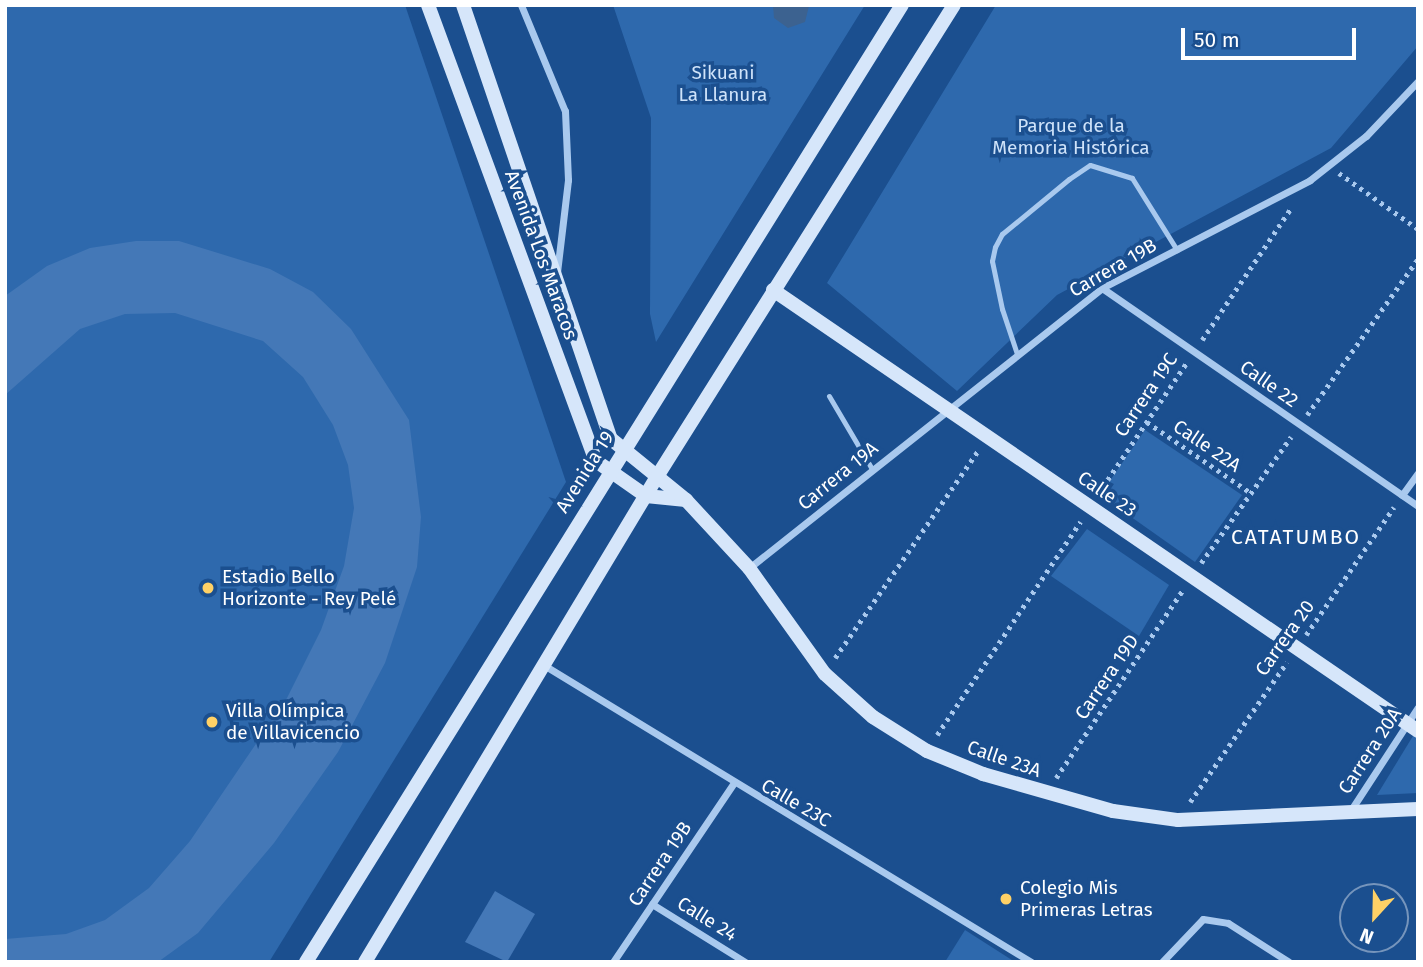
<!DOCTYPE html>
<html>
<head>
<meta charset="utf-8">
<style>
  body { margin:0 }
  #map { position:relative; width:1423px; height:967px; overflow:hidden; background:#1b4f8f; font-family:"Fira Sans",sans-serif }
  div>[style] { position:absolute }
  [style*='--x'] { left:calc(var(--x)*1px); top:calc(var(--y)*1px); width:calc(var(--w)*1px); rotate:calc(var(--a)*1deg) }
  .green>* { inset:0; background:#2e69ad }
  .water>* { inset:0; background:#3c6290 }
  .building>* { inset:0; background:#4478b7 }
  .path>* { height:4.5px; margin-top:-2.25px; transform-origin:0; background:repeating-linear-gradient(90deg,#a9c9ee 0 3.5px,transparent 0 8.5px) }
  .lane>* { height:5px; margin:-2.5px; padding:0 2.5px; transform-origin:2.5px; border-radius:2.5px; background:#a9c9ee }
  .street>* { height:7px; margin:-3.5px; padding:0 3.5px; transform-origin:3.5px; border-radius:3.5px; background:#a9c9ee }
  .secondary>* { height:14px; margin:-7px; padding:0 7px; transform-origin:7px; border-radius:7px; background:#d6e6fa }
  .dots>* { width:19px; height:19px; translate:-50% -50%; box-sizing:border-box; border:4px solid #1b4f8f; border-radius:50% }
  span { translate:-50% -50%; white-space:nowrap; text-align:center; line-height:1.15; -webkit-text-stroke:7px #1b4f8f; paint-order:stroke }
  .park-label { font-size:19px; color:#cfe3fa }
  .street-label { font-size:19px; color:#fff }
  .poi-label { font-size:19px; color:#fff }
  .left { translate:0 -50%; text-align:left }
  .neighbourhood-label { font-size:21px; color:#fff; letter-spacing:2px }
  .frame { position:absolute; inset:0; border:7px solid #fff; pointer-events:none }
  .north { position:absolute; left:1339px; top:883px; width:70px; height:70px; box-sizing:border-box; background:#1b4f8f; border:2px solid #7695bc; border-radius:50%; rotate:202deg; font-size:19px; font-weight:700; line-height:28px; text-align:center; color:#fff }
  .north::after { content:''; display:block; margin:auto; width:24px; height:32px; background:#ffd166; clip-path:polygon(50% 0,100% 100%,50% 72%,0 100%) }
  .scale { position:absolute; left:1181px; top:28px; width:175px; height:32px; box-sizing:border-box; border:4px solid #fff; border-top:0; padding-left:9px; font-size:21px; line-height:24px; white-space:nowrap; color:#fff; -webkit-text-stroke:5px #1b4f8f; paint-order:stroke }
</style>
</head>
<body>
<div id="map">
  <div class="green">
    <i style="clip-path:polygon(5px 5px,405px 5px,566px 482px,269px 962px,5px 962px)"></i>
    <i style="clip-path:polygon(613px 5px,865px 5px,656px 342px,650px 314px,651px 118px)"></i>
    <i style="clip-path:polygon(996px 5px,1418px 5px,1418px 46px,1331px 148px,1057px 295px,957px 391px,827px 283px)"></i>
    <i style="clip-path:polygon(1145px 430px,1242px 495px,1195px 562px,1100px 495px)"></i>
    <i style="clip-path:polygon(1087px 529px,1169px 585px,1139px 636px,1051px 576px)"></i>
    <i style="clip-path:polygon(1416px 731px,1418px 793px,1377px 795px)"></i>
    <i style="clip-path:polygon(965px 930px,1015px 962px,945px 962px)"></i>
  </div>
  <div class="water">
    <i style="clip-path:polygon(773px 5px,820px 5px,809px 6px,805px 22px,788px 28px,774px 18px)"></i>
  </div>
  <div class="building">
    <i style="clip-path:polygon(136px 241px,179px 241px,270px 269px,313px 292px,351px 329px,409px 420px,421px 517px,417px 567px,385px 663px,338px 752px,274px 843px,198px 933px,158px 962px,5px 962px,5px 939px,66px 934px,105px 920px,149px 888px,190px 841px,287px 698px,321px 630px,344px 566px,354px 508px,348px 465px,333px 425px,303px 377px,263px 341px,175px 313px,125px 314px,80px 329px,5px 395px,5px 296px,47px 266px,90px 248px)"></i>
    <i style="clip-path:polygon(495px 891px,535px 914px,507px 962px,465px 942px)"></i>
  </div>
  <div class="path">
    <i style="--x:1339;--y:173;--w:97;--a:35.3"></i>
    <i style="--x:1202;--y:340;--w:159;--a:-56"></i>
    <i style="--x:1307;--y:415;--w:191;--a:-54.6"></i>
    <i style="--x:1147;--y:422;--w:126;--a:34.3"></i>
    <i style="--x:1098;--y:494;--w:159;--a:-56"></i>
    <i style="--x:1201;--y:563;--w:155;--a:-54.5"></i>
    <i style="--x:1306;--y:635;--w:155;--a:-55.5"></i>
    <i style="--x:835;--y:658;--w:254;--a:-55.4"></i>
    <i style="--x:937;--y:735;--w:257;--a:-56.1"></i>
    <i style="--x:1056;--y:778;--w:225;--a:-56"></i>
    <i style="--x:1190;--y:802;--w:170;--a:-55.3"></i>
  </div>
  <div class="lane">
    <i style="--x:1017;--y:354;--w:47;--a:-108.4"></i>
    <i style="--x:1002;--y:309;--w:49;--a:-101.8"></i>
    <i style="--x:992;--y:261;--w:14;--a:-78"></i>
    <i style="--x:995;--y:247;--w:15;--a:-62"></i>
    <i style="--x:1002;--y:234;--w:87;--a:-39.4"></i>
    <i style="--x:1069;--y:179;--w:25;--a:-34"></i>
    <i style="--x:1090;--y:165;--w:44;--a:17.2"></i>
    <i style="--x:1132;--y:178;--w:85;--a:58"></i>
    <i style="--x:829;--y:396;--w:85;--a:59.5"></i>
  </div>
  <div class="street">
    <i style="--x:521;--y:5;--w:115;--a:67.5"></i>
    <i style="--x:565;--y:111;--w:69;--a:87.5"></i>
    <i style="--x:568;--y:180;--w:93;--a:96.8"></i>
    <i style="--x:1102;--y:288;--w:384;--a:34.6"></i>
    <i style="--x:1402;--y:495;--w:27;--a:-54"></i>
    <i style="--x:749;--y:568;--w:451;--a:-38.4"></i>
    <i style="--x:1102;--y:288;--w:234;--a:-27.4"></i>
    <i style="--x:1310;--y:180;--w:71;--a:-38.2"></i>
    <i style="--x:1366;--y:136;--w:76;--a:-46.6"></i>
    <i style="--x:547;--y:667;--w:567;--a:31.36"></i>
    <i style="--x:1349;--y:813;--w:126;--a:-56.9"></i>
    <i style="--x:652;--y:904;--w:110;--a:31.9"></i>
    <i style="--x:613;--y:962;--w:215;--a:-56"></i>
    <i style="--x:1162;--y:962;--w:59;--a:-46.4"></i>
    <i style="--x:1203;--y:919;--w:25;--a:9"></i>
    <i style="--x:1228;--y:923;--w:72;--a:32.6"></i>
  </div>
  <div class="secondary">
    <i style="--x:428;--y:5;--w:486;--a:69.8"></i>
    <i style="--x:596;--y:461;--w:61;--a:35"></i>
    <i style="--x:646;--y:496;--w:40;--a:5.7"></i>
    <i style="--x:463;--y:5;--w:459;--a:71.2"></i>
    <i style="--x:611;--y:439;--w:97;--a:39.1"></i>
    <i style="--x:686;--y:500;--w:93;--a:47.2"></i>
    <i style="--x:749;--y:568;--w:130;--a:54.4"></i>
    <i style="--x:825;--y:674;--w:64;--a:41.9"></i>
    <i style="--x:873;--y:717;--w:64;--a:32.2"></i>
    <i style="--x:927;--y:751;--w:61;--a:22.3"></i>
    <i style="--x:983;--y:774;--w:135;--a:15.9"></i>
    <i style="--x:1113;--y:811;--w:66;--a:7.9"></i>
    <i style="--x:1178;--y:820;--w:240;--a:-2.6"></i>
    <i style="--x:773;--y:290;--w:781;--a:34.36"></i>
    <i style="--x:306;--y:962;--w:1127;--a:-58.09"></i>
    <i style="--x:365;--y:962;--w:568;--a:-58.97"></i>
    <i style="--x:658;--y:475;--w:555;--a:-57.8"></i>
  </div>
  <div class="dots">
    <i style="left:208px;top:588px;background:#ffd166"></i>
    <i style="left:212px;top:722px;background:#ffd166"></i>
    <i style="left:1006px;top:899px;background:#ffd166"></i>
  </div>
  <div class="park-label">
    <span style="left:723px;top:84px">Sikuani<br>La Llanura</span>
    <span style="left:1071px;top:137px">Parque de la<br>Memoria Histórica</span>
  </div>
  <div class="street-label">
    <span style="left:541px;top:255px;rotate:70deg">Avenida Los Maracos</span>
    <span style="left:1113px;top:268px;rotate:-30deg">Carrera 19B</span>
    <span style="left:1269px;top:384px;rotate:35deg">Calle 22</span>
    <span style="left:1146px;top:395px;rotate:-56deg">Carrera 19C</span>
    <span style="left:1207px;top:446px;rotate:34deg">Calle 22A</span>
    <span style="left:585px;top:472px;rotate:-58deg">Avenida 19</span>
    <span style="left:838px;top:476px;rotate:-39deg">Carrera 19A</span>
    <span style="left:1107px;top:494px;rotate:34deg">Calle 23</span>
    <span style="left:1285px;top:638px;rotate:-55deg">Carrera 20</span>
    <span style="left:1107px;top:677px;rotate:-56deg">Carrera 19D</span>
    <span style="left:1370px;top:751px;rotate:-57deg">Carrera 20A</span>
    <span style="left:1004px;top:759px;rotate:19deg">Calle 23A</span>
    <span style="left:796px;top:803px;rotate:30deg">Calle 23C</span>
    <span style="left:660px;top:864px;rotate:-56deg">Carrera 19B</span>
    <span style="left:707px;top:919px;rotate:32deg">Calle 24</span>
  </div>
  <div class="poi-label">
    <span class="left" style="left:222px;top:588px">Estadio Bello<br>Horizonte - Rey Pelé</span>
    <span class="left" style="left:226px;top:722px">Villa Olímpica<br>de Villavicencio</span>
    <span class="left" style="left:1020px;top:899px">Colegio Mis<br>Primeras Letras</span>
  </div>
  <div class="neighbourhood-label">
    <span style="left:1296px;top:537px">CATATUMBO</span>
  </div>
  <div class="frame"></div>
  <div class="north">N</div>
  <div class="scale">50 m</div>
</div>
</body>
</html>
